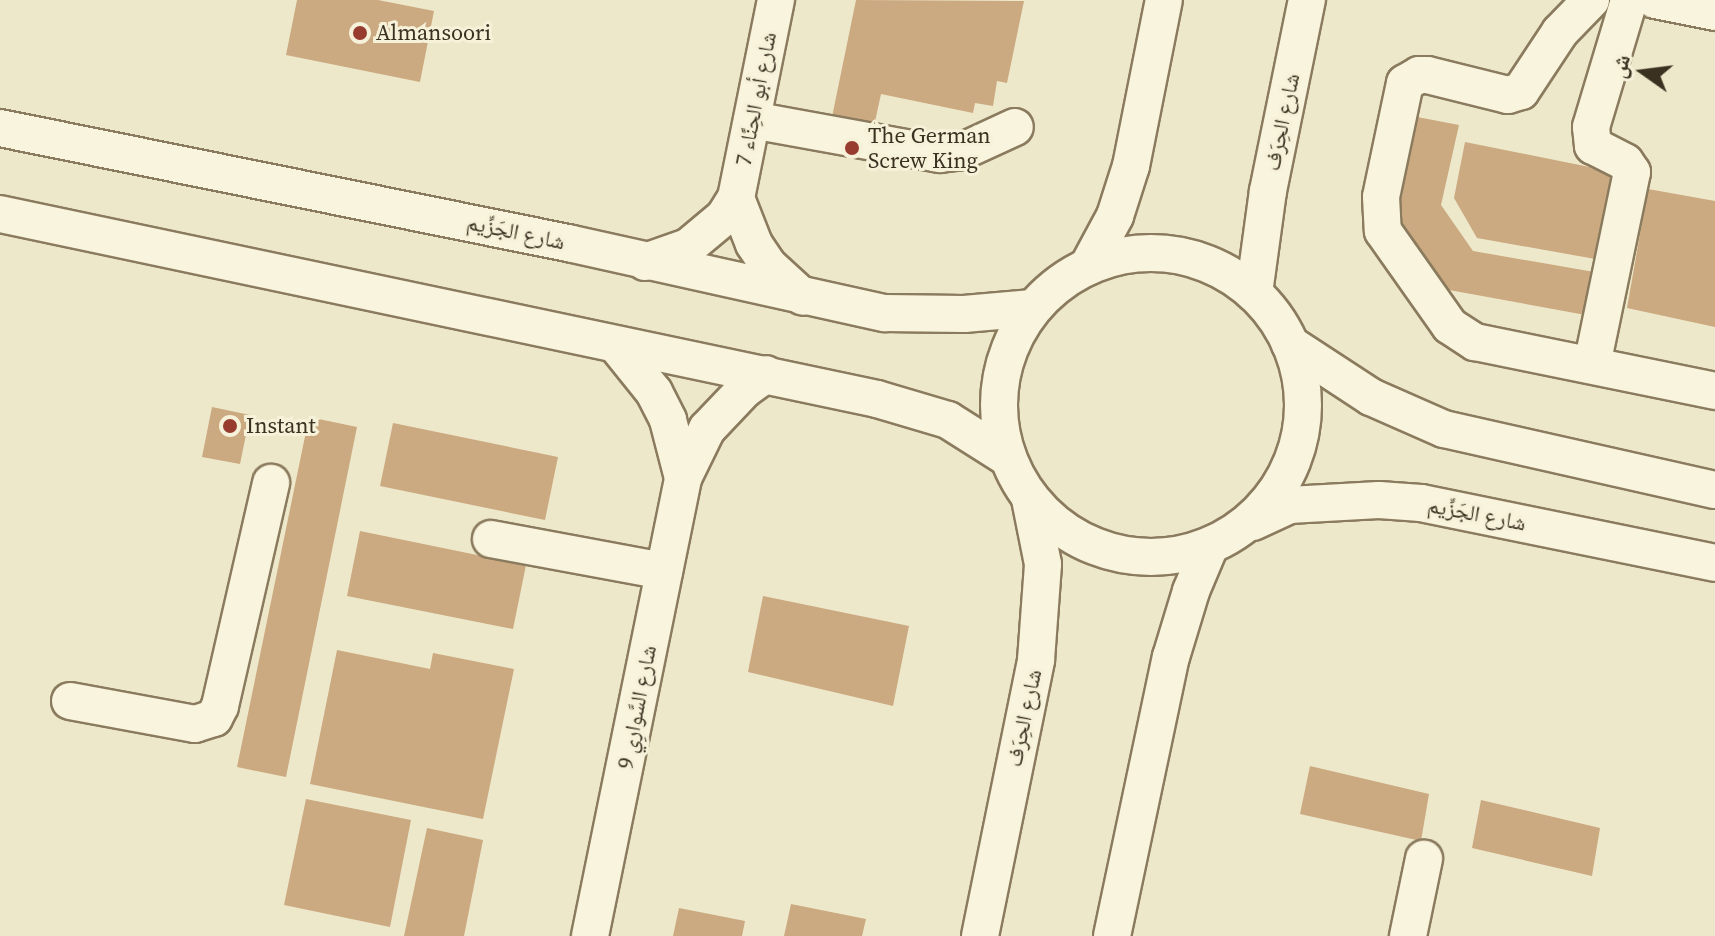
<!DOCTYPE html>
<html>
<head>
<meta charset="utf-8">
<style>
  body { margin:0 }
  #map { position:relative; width:1715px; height:936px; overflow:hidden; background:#eee8ca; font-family:"Source Serif 4","Noto Naskh Arabic",serif }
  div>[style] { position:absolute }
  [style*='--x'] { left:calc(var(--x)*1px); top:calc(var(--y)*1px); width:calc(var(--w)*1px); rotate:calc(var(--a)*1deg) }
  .building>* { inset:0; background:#cba981 }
  .roads { filter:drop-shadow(2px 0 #8b7b5e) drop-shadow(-2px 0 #8b7b5e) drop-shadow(0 2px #8b7b5e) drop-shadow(0 -2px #8b7b5e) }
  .minor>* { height:36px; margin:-18px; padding:0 18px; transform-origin:18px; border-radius:18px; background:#f9f4dd }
  .minor>.ring { margin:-18px; padding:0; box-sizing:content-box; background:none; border:36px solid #f9f4dd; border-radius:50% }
  .dots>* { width:22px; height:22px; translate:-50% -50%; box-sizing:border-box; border:4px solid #f6f1d9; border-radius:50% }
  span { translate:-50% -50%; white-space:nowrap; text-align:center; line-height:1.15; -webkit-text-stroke:6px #f6f1d9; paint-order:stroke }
  .poi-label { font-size:22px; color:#3b3121 }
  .left { translate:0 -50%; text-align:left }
  .street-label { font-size:22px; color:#3b3121 }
  .north { position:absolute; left:1603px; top:32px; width:80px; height:80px; -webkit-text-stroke:6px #f6f1d9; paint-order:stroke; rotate:284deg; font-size:22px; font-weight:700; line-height:32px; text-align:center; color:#3b3121 }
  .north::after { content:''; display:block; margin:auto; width:28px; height:36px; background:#3b3121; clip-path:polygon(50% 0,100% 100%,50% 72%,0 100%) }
</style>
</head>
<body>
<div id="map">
  <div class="building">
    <i style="clip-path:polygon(297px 0,378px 0,434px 11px,420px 82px,286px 55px)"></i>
    <i style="clip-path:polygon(856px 0,1024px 1px,1007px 83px,997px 81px,993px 106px,975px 103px,973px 113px,881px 94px,874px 126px,832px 117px)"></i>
    <i style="clip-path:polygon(1412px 116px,1459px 125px,1441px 205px,1473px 251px,1600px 273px,1591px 316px,1438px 288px,1387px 215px)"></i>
    <i style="clip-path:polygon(1465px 142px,1624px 174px,1601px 260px,1477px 238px,1454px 198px)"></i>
    <i style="clip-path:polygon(1648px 189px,1715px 201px,1715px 327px,1627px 308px)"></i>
    <i style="clip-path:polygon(212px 407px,250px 415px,240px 464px,202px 457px)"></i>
    <i style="clip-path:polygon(309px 417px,357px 427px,286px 777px,237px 767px)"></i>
    <i style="clip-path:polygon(393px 423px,558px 457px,545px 520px,380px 486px)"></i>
    <i style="clip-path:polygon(360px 531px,526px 565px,513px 629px,347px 596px)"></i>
    <i style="clip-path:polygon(763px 596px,909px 626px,893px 706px,748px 672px)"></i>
    <i style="clip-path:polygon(337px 650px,430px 669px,433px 653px,514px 669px,483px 819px,310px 784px)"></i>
    <i style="clip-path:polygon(1310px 766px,1429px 794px,1421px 841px,1300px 814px)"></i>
    <i style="clip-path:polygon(306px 799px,411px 820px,390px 927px,284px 905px)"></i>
    <i style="clip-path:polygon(1481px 800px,1600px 828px,1592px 876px,1472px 848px)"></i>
    <i style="clip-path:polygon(427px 828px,483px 840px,464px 936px,404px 936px)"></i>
    <i style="clip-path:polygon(791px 904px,866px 919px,862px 936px,784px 936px)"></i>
    <i style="clip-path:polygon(679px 908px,745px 921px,742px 936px,673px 936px)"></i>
  </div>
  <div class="roads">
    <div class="minor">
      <i style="--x:1591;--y:0;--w:45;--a:134.1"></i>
      <i style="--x:1560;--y:32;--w:71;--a:123.5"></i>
      <i style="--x:1521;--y:91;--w:14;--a:163"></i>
      <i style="--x:1508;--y:95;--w:83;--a:-166.1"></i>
      <i style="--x:1427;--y:75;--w:8;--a:180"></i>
      <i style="--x:1419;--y:75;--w:16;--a:150"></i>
      <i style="--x:1405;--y:83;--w:116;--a:101.9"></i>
      <i style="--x:1381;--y:197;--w:34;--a:87"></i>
      <i style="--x:1383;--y:231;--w:116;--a:54.8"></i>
      <i style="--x:1450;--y:326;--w:30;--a:33"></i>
      <i style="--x:1475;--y:342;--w:245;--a:11.5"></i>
      <i style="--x:1655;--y:0;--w:61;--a:11.3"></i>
      <i style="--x:752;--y:120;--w:191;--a:10.3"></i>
      <i style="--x:940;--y:154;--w:23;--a:-7"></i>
      <i style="--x:963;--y:151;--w:57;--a:-24.8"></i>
      <i style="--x:0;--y:128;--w:580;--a:11.45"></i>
      <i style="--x:568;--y:243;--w:325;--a:12.5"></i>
      <i style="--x:885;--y:313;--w:79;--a:0.7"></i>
      <i style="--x:964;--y:314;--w:69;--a:-5"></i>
      <i style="--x:736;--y:198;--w:49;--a:68.6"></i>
      <i style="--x:754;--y:244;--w:25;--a:56"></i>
      <i style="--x:768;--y:265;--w:47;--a:42.4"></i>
      <i style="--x:0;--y:214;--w:896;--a:11.91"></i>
      <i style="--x:877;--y:399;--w:74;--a:16.5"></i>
      <i style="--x:948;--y:420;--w:71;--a:32.3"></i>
      <i class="ring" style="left:999px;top:253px;width:268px;height:268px"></i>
      <i style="--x:645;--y:262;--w:46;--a:-19.2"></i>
      <i style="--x:688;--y:247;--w:47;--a:-39.8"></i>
      <i style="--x:724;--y:217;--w:22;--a:-58"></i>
      <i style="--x:736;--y:198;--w:202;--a:-78.6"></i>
      <i style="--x:1088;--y:266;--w:57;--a:-61.6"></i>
      <i style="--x:1115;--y:216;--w:52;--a:-72.3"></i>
      <i style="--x:1131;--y:166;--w:169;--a:-78.8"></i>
      <i style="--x:1254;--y:293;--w:103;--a:-82.2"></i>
      <i style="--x:1268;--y:191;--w:195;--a:-78.5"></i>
      <i style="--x:1290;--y:344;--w:97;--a:33.2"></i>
      <i style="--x:1371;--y:397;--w:80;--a:23.7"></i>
      <i style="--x:1444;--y:429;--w:278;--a:12.7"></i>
      <i style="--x:617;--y:346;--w:59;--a:51.2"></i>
      <i style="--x:654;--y:392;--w:31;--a:63"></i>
      <i style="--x:668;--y:420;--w:60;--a:75.5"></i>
      <i style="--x:1592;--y:365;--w:197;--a:-78.3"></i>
      <i style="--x:1632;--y:172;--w:12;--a:-125"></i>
      <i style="--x:1625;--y:162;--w:36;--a:-153"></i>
      <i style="--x:1593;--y:146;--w:19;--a:-96"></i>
      <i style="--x:1591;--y:127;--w:133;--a:-73.3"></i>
      <i style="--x:1253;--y:522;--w:40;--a:-25"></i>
      <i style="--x:1289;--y:505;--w:90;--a:-3.2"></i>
      <i style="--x:1379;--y:500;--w:42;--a:4.1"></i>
      <i style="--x:1421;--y:503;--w:300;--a:11.5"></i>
      <i style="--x:491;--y:539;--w:176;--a:10.5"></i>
      <i style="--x:70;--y:701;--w:127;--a:10.4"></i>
      <i style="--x:195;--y:724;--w:20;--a:-18"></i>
      <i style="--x:214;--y:718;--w:13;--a:-63"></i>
      <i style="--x:220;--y:706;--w:229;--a:-77.1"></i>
      <i style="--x:590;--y:936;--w:467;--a:-78.5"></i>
      <i style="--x:683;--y:478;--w:55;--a:-63.9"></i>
      <i style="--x:707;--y:429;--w:54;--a:-46.5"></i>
      <i style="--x:744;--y:390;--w:27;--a:-36"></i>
      <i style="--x:980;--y:936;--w:282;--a:-78.5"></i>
      <i style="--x:1036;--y:660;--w:96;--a:-85.8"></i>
      <i style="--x:1043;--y:564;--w:66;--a:-101.3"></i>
      <i style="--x:1112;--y:936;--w:285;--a:-78.1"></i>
      <i style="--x:1171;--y:657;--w:69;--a:-73.1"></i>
      <i style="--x:1191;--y:591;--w:49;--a:-67.1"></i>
      <i style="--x:1408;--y:936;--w:79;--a:-78.3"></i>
    </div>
  </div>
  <div class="dots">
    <i style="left:360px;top:33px;background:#983c2f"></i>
    <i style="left:852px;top:148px;background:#983c2f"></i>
    <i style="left:230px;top:426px;background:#983c2f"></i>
  </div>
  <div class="poi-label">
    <span class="left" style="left:376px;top:33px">Almansoori</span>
    <span class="left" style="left:868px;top:148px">The German<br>Screw King</span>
    <span class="left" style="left:246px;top:426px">Instant</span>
  </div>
  <div class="street-label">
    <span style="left:756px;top:99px;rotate:-79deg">شارع أبو الحِنَّاء 7</span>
    <span style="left:1282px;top:122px;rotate:-78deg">شارع الحِرَف</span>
    <span style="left:516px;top:232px;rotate:12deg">شارع الجَزِّيم</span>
    <span style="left:1477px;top:514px;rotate:11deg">شارع الجَزِّيم</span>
    <span style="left:637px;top:707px;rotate:-79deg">شارع السَّوارِي 9</span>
    <span style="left:1024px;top:718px;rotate:-78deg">شارع الحِرَف</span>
  </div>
  <div class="north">ش</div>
</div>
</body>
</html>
